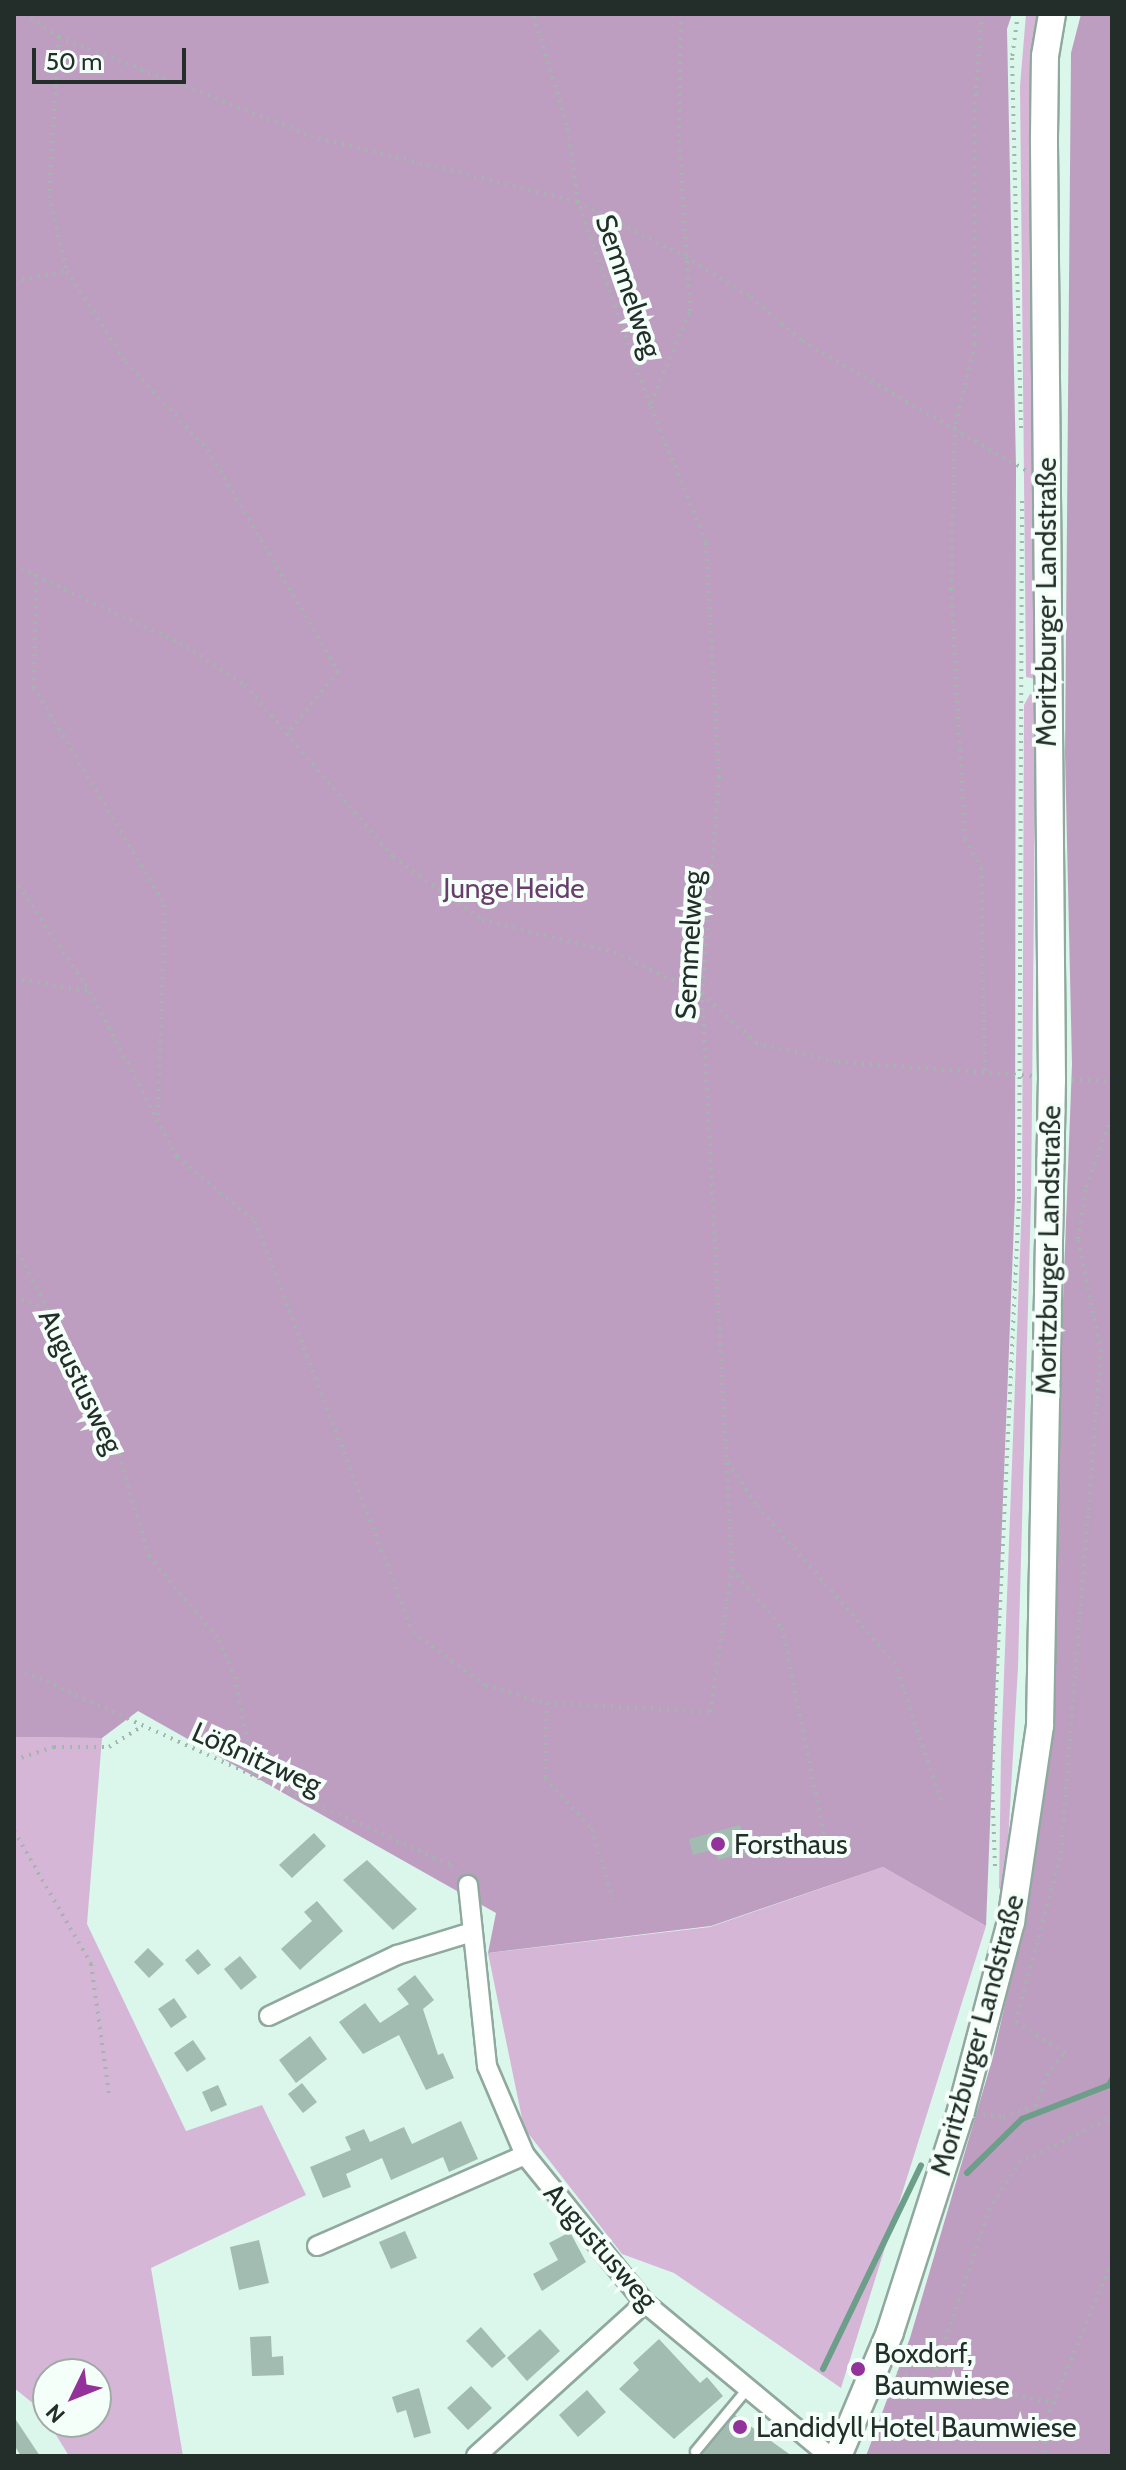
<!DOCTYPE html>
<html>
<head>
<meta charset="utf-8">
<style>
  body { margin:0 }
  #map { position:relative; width:1126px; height:2470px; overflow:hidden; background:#dbf6eb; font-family:Cabin,sans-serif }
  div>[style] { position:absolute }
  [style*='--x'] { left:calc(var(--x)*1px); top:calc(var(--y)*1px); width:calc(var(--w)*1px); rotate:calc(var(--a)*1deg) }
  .green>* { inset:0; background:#d6b6d7 }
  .forest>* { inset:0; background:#be9ec0 }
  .stream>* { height:6px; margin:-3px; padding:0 3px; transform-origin:3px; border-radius:3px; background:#6c9e8a }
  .building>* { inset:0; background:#a2bcb1 }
  .path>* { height:4px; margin-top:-2px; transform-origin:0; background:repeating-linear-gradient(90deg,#a1b6ad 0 2px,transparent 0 8px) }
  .roads { filter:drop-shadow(2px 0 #90a99e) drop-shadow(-2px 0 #90a99e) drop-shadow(0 2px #90a99e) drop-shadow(0 -2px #90a99e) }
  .lane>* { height:9px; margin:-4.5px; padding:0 4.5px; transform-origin:4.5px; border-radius:4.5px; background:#fff }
  .street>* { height:18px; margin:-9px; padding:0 9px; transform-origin:9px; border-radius:9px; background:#fff }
  .secondary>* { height:26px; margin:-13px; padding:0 13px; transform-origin:13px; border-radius:13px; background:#fff }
  .dots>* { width:22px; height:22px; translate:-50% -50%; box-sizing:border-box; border:4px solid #f4fffa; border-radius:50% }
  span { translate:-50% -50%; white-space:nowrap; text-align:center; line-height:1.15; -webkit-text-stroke:8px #f4fffa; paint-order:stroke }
  .street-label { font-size:28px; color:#232d29 }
  .park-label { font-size:28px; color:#693d6c }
  .poi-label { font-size:28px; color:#232d29 }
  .left { translate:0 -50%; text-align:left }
  .frame { position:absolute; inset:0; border:16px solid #232d29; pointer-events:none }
  .north { position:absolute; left:32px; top:2358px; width:80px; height:80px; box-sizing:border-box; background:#f4fffa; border:2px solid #a0aba6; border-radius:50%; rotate:227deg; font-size:22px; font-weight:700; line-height:32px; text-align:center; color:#232d29 }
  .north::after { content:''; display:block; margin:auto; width:28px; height:36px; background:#92329a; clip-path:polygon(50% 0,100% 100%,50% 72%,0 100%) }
  .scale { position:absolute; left:32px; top:48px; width:154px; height:36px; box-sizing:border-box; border:4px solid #232d29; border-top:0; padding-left:10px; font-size:24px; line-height:28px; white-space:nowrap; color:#232d29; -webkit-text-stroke:6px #f4fffa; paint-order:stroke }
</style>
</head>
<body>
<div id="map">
  <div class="green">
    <i style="clip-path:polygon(1026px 14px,1039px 14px,1033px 42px,1031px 142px,1036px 679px,1026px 677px,1020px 86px)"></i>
    <i style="clip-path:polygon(1030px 694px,1036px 697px,1031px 1200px,1018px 1667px,1005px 1895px,999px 1888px,1001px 1755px,1022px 1199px,1024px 705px)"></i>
    <i style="clip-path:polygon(evenodd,14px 1737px,102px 1738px,87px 1924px,186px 2131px,262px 2105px,306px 2195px,151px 2268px,183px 2456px,69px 2456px,40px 2409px,14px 2388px,14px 1737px,48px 2374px,96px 2374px,96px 2422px,48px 2422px,48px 2374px)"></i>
    <i style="clip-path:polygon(883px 1867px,986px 1926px,841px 2388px,674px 2273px,622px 2254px,524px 2128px,488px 1953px,710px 1927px)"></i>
  </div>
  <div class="forest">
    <i style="clip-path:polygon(14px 14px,1012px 14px,1007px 29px,1016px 467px,1015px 1198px,986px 1926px,883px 1867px,711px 1926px,488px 1953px,496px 1913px,138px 1711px,102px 1738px,14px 1737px)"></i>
    <i style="clip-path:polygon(1081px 14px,1112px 14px,1112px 2456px,866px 2456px,910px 2338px,993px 2057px,1024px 1921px,1053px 1563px,1072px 1064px,1065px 753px,1071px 53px)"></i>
  </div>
  <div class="stream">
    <i style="--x:967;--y:2173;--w:77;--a:-44.5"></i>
    <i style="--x:1022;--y:2119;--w:93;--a:-21.3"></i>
    <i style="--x:1109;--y:2085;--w:7;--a:-63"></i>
    <i style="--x:823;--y:2369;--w:226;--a:-64.3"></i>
  </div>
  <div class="building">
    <i style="clip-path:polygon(740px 1825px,747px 1852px,718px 1860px,715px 1849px,693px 1855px,689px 1839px)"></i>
    <i style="clip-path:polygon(314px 1833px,326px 1846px,292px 1878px,279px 1865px)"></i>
    <i style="clip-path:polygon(367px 1860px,417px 1909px,393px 1930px,343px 1880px)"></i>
    <i style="clip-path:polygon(317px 1901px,343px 1931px,300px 1970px,281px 1949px,312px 1921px,304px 1912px)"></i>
    <i style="clip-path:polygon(148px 1948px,164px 1964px,149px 1978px,134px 1962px)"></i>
    <i style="clip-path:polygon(198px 1949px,211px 1965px,198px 1975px,185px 1960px)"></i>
    <i style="clip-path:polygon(240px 1956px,257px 1977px,241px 1990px,224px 1969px)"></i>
    <i style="clip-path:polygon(415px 1975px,434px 2000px,423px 2009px,438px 2055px,443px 2053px,454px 2078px,426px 2090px,399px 2035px,363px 2054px,339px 2022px,365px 2003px,380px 2023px,409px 2004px,397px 1989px)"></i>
    <i style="clip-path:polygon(174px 1998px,187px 2017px,171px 2028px,158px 2009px)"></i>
    <i style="clip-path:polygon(310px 2036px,327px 2059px,296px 2083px,279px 2060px)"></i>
    <i style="clip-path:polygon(193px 2040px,206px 2059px,187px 2072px,174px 2053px)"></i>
    <i style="clip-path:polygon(302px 2083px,317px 2102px,303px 2113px,288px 2094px)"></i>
    <i style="clip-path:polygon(218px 2085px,227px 2105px,211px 2112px,202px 2092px)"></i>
    <i style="clip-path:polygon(461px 2121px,478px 2159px,449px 2172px,443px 2157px,391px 2180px,382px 2158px,346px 2174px,351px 2187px,323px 2198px,310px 2167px,351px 2150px,345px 2137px,364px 2129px,370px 2142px,404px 2127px,412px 2144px)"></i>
    <i style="clip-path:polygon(405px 2231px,417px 2258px,391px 2269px,379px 2242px)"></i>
    <i style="clip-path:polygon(570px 2232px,586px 2262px,542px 2291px,533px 2274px,558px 2260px,549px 2243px)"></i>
    <i style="clip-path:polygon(259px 2240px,269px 2283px,239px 2290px,230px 2247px)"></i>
    <i style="clip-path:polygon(481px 2327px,506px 2356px,492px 2368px,466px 2341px)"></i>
    <i style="clip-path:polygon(540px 2329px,560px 2351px,527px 2381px,507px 2358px)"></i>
    <i style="clip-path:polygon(271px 2336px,272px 2357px,283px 2356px,284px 2375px,252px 2376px,250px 2337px)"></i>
    <i style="clip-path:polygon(659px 2339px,700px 2383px,707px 2377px,723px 2396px,674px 2439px,619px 2389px,639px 2370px,633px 2363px)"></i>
    <i style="clip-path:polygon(471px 2386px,492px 2408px,468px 2430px,447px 2408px)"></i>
    <i style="clip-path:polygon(419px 2388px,431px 2433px,414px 2438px,406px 2410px,397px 2413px,392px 2397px)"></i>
    <i style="clip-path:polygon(587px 2390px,606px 2412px,578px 2437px,559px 2415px)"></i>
    <i style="clip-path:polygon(735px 2415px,792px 2456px,701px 2456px)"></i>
    <i style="clip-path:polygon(14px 2417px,40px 2456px,21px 2456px,14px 2445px)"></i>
  </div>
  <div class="path">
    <i style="--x:24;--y:14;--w:42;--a:33.3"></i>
    <i style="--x:59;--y:37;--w:271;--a:21.4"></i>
    <i style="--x:311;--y:136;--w:275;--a:13.9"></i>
    <i style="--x:578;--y:202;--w:121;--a:27"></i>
    <i style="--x:686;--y:257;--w:76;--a:31.6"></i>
    <i style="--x:751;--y:297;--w:67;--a:40.8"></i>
    <i style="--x:802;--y:341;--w:260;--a:30"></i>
    <i style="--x:982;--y:14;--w:88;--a:94.5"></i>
    <i style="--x:975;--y:102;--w:242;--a:90"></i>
    <i style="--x:975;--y:344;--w:85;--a:103.5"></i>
    <i style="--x:955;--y:427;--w:162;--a:91.4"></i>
    <i style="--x:951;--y:589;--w:250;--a:86.8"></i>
    <i style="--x:965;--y:839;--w:33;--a:61"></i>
    <i style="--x:981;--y:868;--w:205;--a:88.9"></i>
    <i style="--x:1018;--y:14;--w:44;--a:97.8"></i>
    <i style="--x:1012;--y:58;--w:373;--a:88.6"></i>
    <i style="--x:59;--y:37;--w:159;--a:93.6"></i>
    <i style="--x:49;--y:196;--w:77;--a:76.5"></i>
    <i style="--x:67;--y:271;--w:108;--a:57"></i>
    <i style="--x:126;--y:362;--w:120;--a:47"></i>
    <i style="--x:208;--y:450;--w:257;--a:59.6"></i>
    <i style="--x:338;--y:672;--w:83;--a:129.6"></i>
    <i style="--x:14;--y:281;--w:54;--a:-10.7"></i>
    <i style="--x:651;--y:403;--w:100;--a:-67"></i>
    <i style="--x:690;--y:311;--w:175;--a:-93.6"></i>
    <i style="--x:679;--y:136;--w:122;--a:-89.1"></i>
    <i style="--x:14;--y:566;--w:183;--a:24.9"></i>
    <i style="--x:180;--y:643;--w:77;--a:32.9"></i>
    <i style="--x:245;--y:685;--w:227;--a:49.3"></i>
    <i style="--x:393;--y:857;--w:109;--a:35.3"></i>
    <i style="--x:482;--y:920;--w:136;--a:13.6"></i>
    <i style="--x:614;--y:952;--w:98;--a:25.5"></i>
    <i style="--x:702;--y:994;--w:73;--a:42.2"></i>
    <i style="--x:756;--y:1043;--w:84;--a:13"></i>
    <i style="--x:838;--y:1062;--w:195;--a:4.1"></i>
    <i style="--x:36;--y:574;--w:113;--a:91"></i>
    <i style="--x:34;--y:687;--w:254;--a:59"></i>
    <i style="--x:165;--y:905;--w:214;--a:91.9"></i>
    <i style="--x:14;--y:879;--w:134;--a:56"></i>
    <i style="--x:14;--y:978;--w:77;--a:10.4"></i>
    <i style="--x:90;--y:992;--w:187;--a:62.2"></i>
    <i style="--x:177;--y:1157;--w:101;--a:39.4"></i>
    <i style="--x:255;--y:1221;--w:440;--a:69"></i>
    <i style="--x:413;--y:1632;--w:91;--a:36.5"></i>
    <i style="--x:486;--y:1686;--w:63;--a:15.6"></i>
    <i style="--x:547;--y:1703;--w:163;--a:3.2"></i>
    <i style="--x:710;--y:1712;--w:145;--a:-81.3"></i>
    <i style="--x:732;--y:1569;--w:576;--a:-92.99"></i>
    <i style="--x:702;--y:994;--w:218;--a:-85.5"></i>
    <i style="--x:719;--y:777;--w:235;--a:-93.2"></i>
    <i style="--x:706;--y:542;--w:148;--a:-112.2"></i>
    <i style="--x:650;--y:405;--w:215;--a:-109.5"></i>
    <i style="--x:578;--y:202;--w:78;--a:-98.1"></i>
    <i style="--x:567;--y:125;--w:116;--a:-107"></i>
    <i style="--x:1072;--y:1080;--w:40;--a:1.4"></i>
    <i style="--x:14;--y:1244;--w:219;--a:62.9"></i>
    <i style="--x:114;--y:1439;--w:122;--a:73.3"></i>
    <i style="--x:149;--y:1556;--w:109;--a:50.2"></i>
    <i style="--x:219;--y:1640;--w:40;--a:66.6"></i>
    <i style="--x:235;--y:1677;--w:103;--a:79.3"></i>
    <i style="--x:14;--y:1297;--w:31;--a:21"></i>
    <i style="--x:728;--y:1462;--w:53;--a:56.6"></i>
    <i style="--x:757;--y:1506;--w:208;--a:48.7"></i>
    <i style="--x:894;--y:1662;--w:152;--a:71.2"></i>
    <i style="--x:732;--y:1569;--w:77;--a:49.7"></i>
    <i style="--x:782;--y:1628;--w:236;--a:78.5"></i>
    <i style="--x:25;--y:1672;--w:468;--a:24.4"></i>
    <i style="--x:451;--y:1865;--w:9;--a:49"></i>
    <i style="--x:547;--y:1703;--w:75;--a:91.5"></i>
    <i style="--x:545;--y:1778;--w:69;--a:47.3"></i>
    <i style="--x:592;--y:1829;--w:73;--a:73.3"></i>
    <i style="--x:14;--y:1760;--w:42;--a:-18"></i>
    <i style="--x:54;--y:1747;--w:55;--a:0"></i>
    <i style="--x:109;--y:1747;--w:36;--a:-32"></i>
    <i style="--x:14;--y:1831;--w:154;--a:59.9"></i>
    <i style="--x:91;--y:1964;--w:130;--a:82.1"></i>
    <i style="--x:995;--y:1866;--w:88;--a:-92"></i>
    <i style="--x:992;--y:1778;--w:580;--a:-87.33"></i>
    <i style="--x:1019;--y:1199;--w:699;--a:-89.75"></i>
    <i style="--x:983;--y:2114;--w:20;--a:9"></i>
    <i style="--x:1003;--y:2117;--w:35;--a:-18"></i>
    <i style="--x:1036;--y:2106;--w:33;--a:-70"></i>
    <i style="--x:1047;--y:2075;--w:28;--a:-51"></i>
    <i style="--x:1065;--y:2053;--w:58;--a:-147.7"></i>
    <i style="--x:1016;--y:2022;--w:175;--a:-75.1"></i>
    <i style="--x:1061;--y:1853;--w:503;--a:-85.44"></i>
    <i style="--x:1101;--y:1352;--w:115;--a:-101.5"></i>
    <i style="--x:1078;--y:1239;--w:53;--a:-81.3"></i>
    <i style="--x:1086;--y:1187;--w:77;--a:-70.1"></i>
    <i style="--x:897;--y:2373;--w:163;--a:10.6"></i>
    <i style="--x:933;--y:2377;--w:176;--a:-71.5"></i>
    <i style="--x:989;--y:2210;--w:56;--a:-57.4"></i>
    <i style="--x:1019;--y:2163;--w:104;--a:-26.3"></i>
    <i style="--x:1045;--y:2434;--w:22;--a:90"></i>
    <i style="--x:1031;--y:2456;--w:211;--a:-67.4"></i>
  </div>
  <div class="roads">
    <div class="lane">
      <i style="--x:695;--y:2451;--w:85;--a:-50.3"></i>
    </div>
    <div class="street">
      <i style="--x:468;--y:1885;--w:182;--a:84"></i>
      <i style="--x:487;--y:2066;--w:97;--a:66.9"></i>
      <i style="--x:525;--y:2155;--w:191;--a:51"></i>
      <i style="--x:645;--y:2303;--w:239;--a:39.7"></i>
      <i style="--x:269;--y:2016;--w:142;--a:-25.5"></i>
      <i style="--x:397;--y:1955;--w:78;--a:-17"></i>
      <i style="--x:317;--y:2246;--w:227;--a:-23.6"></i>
      <i style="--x:476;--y:2456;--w:228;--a:-42.2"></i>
    </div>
    <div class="secondary">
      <i style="--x:838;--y:2456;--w:134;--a:-67.2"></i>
      <i style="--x:890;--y:2332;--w:232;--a:-72.2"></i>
      <i style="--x:961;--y:2111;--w:196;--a:-75.2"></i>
      <i style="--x:1011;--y:1922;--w:198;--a:-81.6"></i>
      <i style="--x:1040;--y:1726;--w:646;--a:-88.94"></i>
      <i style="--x:1052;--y:1080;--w:943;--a:-90.49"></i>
      <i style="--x:1044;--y:137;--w:81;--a:-89.3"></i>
      <i style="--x:1045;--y:56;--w:43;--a:-80.5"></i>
    </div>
  </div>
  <div class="dots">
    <i style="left:718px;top:1844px;background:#92329a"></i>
    <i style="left:858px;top:2369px;background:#92329a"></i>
    <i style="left:740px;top:2427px;background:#92329a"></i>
  </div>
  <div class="street-label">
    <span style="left:629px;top:286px;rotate:71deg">Semmelweg</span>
    <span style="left:1046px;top:602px;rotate:-90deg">Moritzburger Landstraße</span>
    <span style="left:689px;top:945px;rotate:-87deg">Semmelweg</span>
    <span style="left:1048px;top:1250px;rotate:-89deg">Moritzburger Landstraße</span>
    <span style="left:81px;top:1381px;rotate:64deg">Augustusweg</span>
    <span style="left:257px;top:1758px;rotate:24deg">Lößnitzweg</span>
    <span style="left:977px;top:2035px;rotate:-75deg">Moritzburger Landstraße</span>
    <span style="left:601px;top:2246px;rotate:49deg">Augustusweg</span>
  </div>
  <div class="park-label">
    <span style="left:514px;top:888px">Junge Heide</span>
  </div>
  <div class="poi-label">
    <span class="left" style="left:734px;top:1844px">Forsthaus</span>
    <span class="left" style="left:874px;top:2369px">Boxdorf,<br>Baumwiese</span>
    <span class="left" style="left:756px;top:2427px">Landidyll Hotel Baumwiese</span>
  </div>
  <div class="frame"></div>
  <div class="north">N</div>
  <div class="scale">50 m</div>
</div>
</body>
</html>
